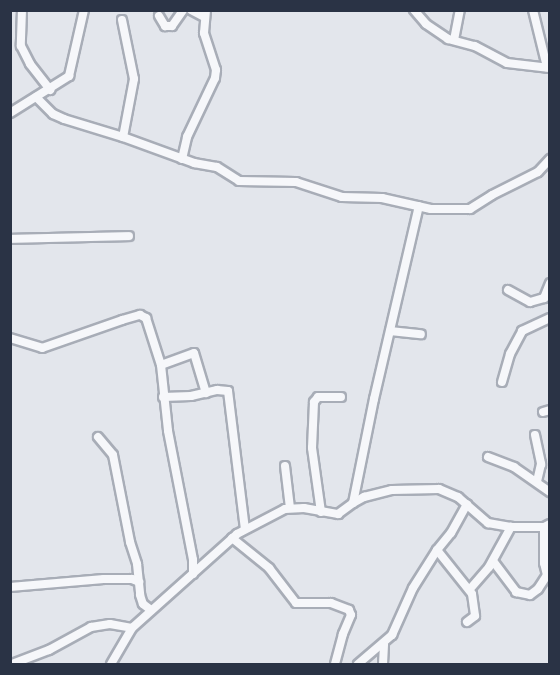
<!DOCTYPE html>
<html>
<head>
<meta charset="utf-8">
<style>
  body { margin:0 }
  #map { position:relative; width:560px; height:675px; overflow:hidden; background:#e3e6ec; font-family:"Fira Sans Condensed",sans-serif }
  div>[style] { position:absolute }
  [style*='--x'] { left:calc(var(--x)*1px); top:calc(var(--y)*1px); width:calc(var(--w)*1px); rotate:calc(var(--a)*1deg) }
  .roads { filter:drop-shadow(2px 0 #a8adb7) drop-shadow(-2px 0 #a8adb7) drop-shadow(0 2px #a8adb7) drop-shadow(0 -2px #a8adb7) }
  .minor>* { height:8px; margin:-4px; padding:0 4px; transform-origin:4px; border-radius:4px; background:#f6f7fa }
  span { translate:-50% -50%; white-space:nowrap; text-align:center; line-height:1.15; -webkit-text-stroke:4.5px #f3f5f9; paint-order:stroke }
  .frame { position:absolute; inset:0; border:12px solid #2a3345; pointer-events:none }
</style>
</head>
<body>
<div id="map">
  <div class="roads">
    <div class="minor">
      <i style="--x:22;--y:10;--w:36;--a:92"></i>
      <i style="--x:21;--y:46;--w:20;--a:63"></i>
      <i style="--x:30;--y:64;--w:33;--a:52"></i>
      <i style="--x:191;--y:10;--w:15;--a:28"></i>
      <i style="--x:414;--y:10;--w:18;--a:49"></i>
      <i style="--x:426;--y:24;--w:27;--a:34"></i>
      <i style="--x:448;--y:39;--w:28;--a:15"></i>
      <i style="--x:475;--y:46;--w:36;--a:28"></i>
      <i style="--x:507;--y:63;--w:43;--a:6.6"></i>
      <i style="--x:533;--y:10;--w:59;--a:76.2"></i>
      <i style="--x:159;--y:16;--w:12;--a:59"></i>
      <i style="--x:165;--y:26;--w:7;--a:0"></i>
      <i style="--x:172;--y:26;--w:19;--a:-55"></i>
      <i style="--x:122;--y:20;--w:60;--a:78.5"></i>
      <i style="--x:134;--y:79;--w:59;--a:100.7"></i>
      <i style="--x:454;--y:40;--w:31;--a:-79"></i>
      <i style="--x:36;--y:97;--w:24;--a:45"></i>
      <i style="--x:53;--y:114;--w:12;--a:24"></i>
      <i style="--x:64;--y:119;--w:62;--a:17"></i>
      <i style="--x:123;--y:137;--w:76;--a:20.1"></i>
      <i style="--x:194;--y:163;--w:23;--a:10"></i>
      <i style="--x:217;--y:167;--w:26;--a:32"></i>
      <i style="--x:239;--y:181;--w:57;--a:1"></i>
      <i style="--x:296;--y:182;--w:48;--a:18.1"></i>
      <i style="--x:342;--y:197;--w:40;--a:1.4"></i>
      <i style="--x:382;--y:198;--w:50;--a:12.7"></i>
      <i style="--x:431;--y:209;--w:39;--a:0"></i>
      <i style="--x:470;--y:209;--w:26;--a:-32"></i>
      <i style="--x:492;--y:195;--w:51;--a:-26.6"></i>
      <i style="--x:538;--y:172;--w:18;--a:-47"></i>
      <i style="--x:10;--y:113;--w:70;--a:-32.1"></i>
      <i style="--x:69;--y:76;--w:68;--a:-77.2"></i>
      <i style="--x:182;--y:159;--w:23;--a:-77"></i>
      <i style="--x:187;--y:137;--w:65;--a:-64.6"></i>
      <i style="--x:215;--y:78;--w:8;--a:-83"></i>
      <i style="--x:216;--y:70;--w:39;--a:-108"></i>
      <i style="--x:204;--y:33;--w:23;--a:-85"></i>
      <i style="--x:10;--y:239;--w:119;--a:-1.4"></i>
      <i style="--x:508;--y:290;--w:25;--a:29"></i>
      <i style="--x:530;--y:302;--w:15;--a:-16"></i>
      <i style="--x:544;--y:298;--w:16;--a:-68"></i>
      <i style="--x:390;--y:331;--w:31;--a:6"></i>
      <i style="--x:10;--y:338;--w:34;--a:17"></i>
      <i style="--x:42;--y:348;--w:85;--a:-19.3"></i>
      <i style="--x:122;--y:320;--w:19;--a:-16"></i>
      <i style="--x:140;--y:315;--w:7;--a:27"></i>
      <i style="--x:146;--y:318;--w:49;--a:72.3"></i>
      <i style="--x:161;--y:365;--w:66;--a:83.9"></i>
      <i style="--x:168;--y:431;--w:131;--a:79"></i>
      <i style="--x:193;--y:560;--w:14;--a:90"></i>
      <i style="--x:161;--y:365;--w:35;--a:-20"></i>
      <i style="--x:194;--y:353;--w:42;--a:73.3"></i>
      <i style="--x:502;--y:382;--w:29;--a:-74"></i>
      <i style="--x:510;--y:354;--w:26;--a:-62"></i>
      <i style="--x:522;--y:331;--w:31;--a:-25"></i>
      <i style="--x:163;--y:397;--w:28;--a:-2"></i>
      <i style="--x:191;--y:396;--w:27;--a:-13"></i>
      <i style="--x:217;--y:390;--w:11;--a:5"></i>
      <i style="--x:228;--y:391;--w:139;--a:83"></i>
      <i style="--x:543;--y:412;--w:7;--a:-16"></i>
      <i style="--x:535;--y:435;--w:30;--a:78"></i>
      <i style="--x:541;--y:464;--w:18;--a:103"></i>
      <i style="--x:98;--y:437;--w:23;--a:50"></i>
      <i style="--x:113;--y:455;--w:89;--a:78.9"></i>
      <i style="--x:130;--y:542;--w:23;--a:72"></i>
      <i style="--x:137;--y:564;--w:31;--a:84"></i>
      <i style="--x:140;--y:595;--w:9;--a:72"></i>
      <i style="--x:143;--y:604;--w:10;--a:37"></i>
      <i style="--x:488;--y:457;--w:28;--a:21"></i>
      <i style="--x:514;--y:467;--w:44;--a:34.8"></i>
      <i style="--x:285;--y:466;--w:42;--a:83.2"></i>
      <i style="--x:353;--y:503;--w:13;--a:-29"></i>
      <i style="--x:364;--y:497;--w:29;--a:-14"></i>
      <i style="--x:392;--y:490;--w:47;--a:-1.2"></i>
      <i style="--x:439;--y:489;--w:21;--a:23"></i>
      <i style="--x:458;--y:497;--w:40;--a:41"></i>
      <i style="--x:488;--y:523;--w:23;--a:10"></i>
      <i style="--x:511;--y:527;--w:33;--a:0"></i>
      <i style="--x:544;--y:527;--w:7;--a:-27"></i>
      <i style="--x:321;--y:512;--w:65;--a:-98"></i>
      <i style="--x:312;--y:448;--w:46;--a:-87.5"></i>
      <i style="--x:314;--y:402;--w:6;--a:-51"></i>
      <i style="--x:318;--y:397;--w:23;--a:0"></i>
      <i style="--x:232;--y:538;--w:48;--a:39"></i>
      <i style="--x:269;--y:568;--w:44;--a:52.4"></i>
      <i style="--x:296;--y:603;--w:35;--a:0"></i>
      <i style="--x:331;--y:603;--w:19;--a:21"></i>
      <i style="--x:349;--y:610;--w:5;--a:68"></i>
      <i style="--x:351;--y:615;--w:21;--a:113"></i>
      <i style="--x:343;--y:634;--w:31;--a:105"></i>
      <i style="--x:437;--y:550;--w:56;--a:51.5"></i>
      <i style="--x:472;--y:594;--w:22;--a:82"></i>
      <i style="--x:475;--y:616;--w:10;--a:143"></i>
      <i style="--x:493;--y:561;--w:39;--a:53"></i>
      <i style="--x:516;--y:592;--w:14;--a:12"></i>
      <i style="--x:530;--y:595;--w:10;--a:-37"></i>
      <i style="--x:538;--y:589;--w:17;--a:-57"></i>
      <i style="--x:547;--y:575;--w:12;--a:-104"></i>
      <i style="--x:544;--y:563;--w:36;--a:-90"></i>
      <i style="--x:10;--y:587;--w:94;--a:-4.9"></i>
      <i style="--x:104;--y:579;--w:28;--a:0"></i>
      <i style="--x:132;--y:579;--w:8;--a:23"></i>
      <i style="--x:470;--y:589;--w:29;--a:-49"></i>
      <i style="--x:489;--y:567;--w:46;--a:-61.2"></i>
      <i style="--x:12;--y:664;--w:40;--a:-21"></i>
      <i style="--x:49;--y:650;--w:48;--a:-28.7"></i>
      <i style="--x:91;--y:627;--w:19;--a:-9"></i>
      <i style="--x:110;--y:624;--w:22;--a:10"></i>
      <i style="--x:111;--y:664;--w:42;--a:-59.7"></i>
      <i style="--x:132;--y:628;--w:141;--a:-41.8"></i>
      <i style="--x:237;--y:534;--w:54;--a:-27.5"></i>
      <i style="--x:285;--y:509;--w:19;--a:-3"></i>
      <i style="--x:304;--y:508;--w:35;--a:10"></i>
      <i style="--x:338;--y:514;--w:19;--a:-36"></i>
      <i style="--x:353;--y:503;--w:106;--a:-78.6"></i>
      <i style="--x:374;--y:399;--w:198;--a:-76.9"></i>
      <i style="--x:358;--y:664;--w:45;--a:-40.5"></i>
      <i style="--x:392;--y:635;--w:51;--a:-65.9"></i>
      <i style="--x:413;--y:588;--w:45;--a:-57.7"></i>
      <i style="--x:437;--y:550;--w:22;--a:-51"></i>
      <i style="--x:451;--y:533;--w:33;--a:-61"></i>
      <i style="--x:383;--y:664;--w:20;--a:-87"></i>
    </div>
  </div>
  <div class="frame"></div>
</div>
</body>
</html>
